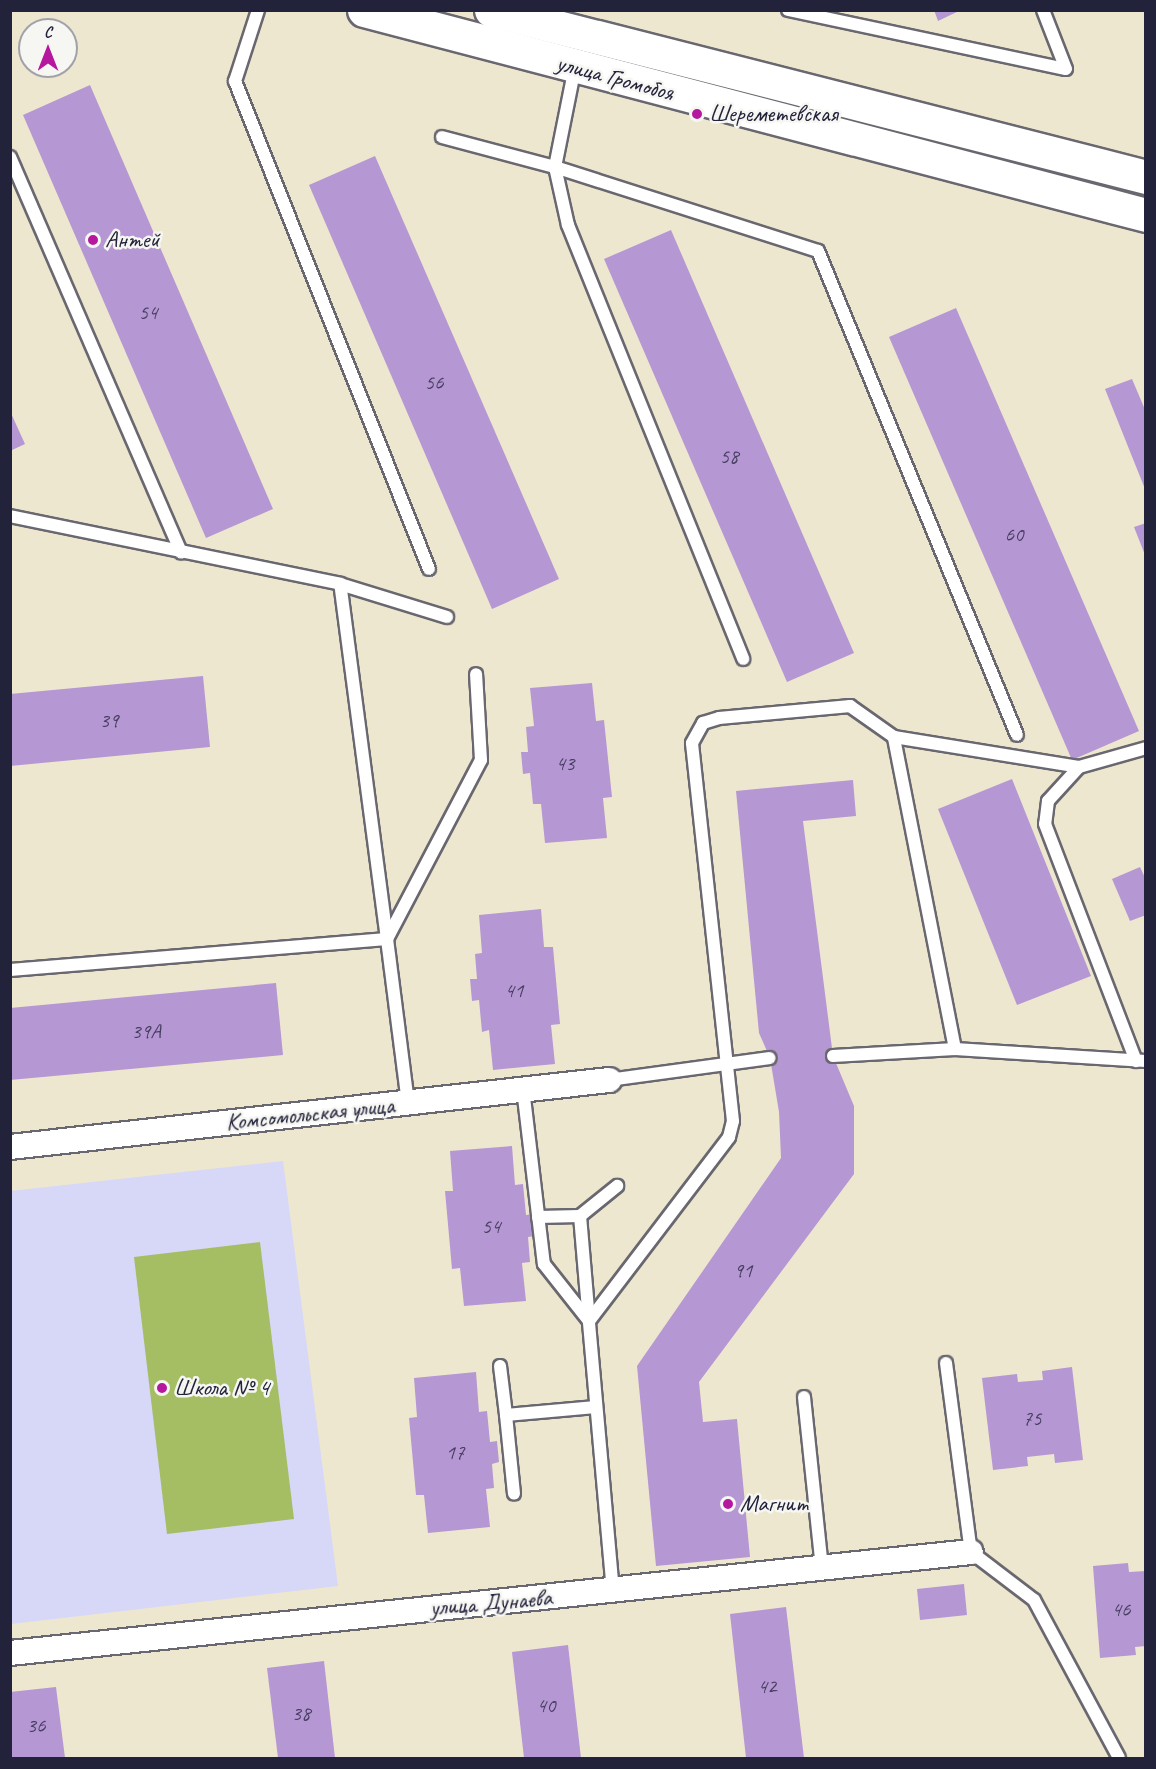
<!DOCTYPE html>
<html>
<head>
<meta charset="utf-8">
<style>
  body { margin:0 }
  #map { position:relative; width:1156px; height:1769px; overflow:hidden; background:#eee7cf; font-family:Caveat,sans-serif }
  div>[style] { position:absolute }
  [style*='--x'] { left:calc(var(--x)*1px); top:calc(var(--y)*1px); width:calc(var(--w)*1px); rotate:calc(var(--a)*1deg) }
  .built>* { inset:0; background:#d7d7f8 }
  .green>* { inset:0; background:#a5bd63 }
  .building>* { inset:0; background:#b597d3 }
  .roads { filter:drop-shadow(2px 0 #69676f) drop-shadow(-2px 0 #69676f) drop-shadow(0 2px #69676f) drop-shadow(0 -2px #69676f) }
  .lane>* { height:12px; margin:-6px; padding:0 6px; transform-origin:6px; border-radius:6px; background:#fff }
  .street>* { height:24px; margin:-12px; padding:0 12px; transform-origin:12px; border-radius:12px; background:#fff }
  .secondary>* { height:33px; margin:-16.5px; padding:0 16.5px; transform-origin:16.5px; border-radius:16.5px; background:#fff }
  .dots>* { width:16px; height:16px; translate:-50% -50%; box-sizing:border-box; border:3px solid #f6f6f2; border-radius:50% }
  span { translate:-50% -50%; white-space:nowrap; text-align:center; line-height:1.15; -webkit-text-stroke:5px #f6f6f2; paint-order:stroke }
  .number-label { font-size:21px; color:#473f61 }
  .number-label span { -webkit-text-stroke-width:0 }
  .street-label { font-size:24px; color:#22223b }
  .poi-label { font-size:24px; color:#22223b }
  .left { translate:0 -50%; text-align:left }
  .frame { position:absolute; inset:0; border:12px solid #22223b; pointer-events:none }
  .north { position:absolute; left:18px; top:18px; width:60px; height:60px; box-sizing:border-box; background:#f6f6f2; border:2px solid #a1a1a9; border-radius:50%; rotate:0deg; font-size:16px; font-weight:700; line-height:24px; text-align:center; color:#22223b }
  .north::after { content:''; display:block; margin:auto; width:21px; height:27px; background:#b5179e; clip-path:polygon(50% 0,100% 100%,50% 72%,0 100%) }
</style>
</head>
<body>
<div id="map">
  <div class="built">
    <i style="clip-path:polygon(283px 1161px,338px 1586px,11px 1624px,10px 1191px)"></i>
  </div>
  <div class="green">
    <i style="clip-path:polygon(260px 1242px,294px 1519px,167px 1534px,134px 1257px)"></i>
  </div>
  <div class="building">
    <i style="clip-path:polygon(934px 10px,961px 10px,938px 21px)"></i>
    <i style="clip-path:polygon(90px 85px,273px 509px,206px 538px,23px 115px)"></i>
    <i style="clip-path:polygon(375px 156px,559px 579px,492px 609px,309px 185px)"></i>
    <i style="clip-path:polygon(671px 230px,854px 653px,787px 682px,604px 259px)"></i>
    <i style="clip-path:polygon(956px 308px,1139px 731px,1072px 760px,889px 337px)"></i>
    <i style="clip-path:polygon(1132px 379px,1146px 412px,1145px 489px,1105px 389px)"></i>
    <i style="clip-path:polygon(10px 411px,25px 444px,10px 451px)"></i>
    <i style="clip-path:polygon(1146px 523px,1146px 555px,1145px 555px,1134px 527px)"></i>
    <i style="clip-path:polygon(203px 676px,210px 747px,10px 766px,10px 694px)"></i>
    <i style="clip-path:polygon(592px 683px,596px 721px,604px 720px,612px 797px,603px 798px,607px 838px,545px 843px,541px 804px,533px 804px,530px 773px,523px 774px,521px 752px,528px 752px,526px 727px,534px 726px,530px 688px)"></i>
    <i style="clip-path:polygon(1012px 779px,1091px 976px,1017px 1005px,938px 809px)"></i>
    <i style="clip-path:polygon(853px 780px,856px 816px,803px 821px,833px 1056px,854px 1106px,854px 1174px,699px 1382px,703px 1422px,737px 1419px,750px 1557px,656px 1566px,637px 1366px,781px 1158px,779px 1112px,770px 1058px,759px 1033px,736px 791px)"></i>
    <i style="clip-path:polygon(1140px 867px,1146px 880px,1146px 915px,1130px 921px,1112px 879px)"></i>
    <i style="clip-path:polygon(541px 909px,544px 947px,553px 947px,560px 1024px,551px 1025px,555px 1064px,493px 1070px,489px 1030px,482px 1032px,479px 1000px,472px 1001px,470px 979px,477px 979px,475px 954px,482px 953px,479px 915px)"></i>
    <i style="clip-path:polygon(276px 983px,283px 1055px,10px 1080px,10px 1008px)"></i>
    <i style="clip-path:polygon(512px 1146px,515px 1185px,523px 1184px,526px 1215px,533px 1214px,535px 1236px,528px 1237px,530px 1262px,522px 1263px,526px 1301px,464px 1306px,460px 1268px,452px 1269px,445px 1191px,453px 1191px,450px 1151px)"></i>
    <i style="clip-path:polygon(1072px 1367px,1083px 1460px,1055px 1463px,1054px 1454px,1027px 1457px,1028px 1466px,993px 1470px,982px 1378px,1017px 1374px,1018px 1382px,1043px 1380px,1042px 1371px)"></i>
    <i style="clip-path:polygon(476px 1372px,479px 1412px,487px 1411px,490px 1442px,497px 1441px,499px 1462px,492px 1464px,494px 1488px,486px 1489px,490px 1527px,428px 1533px,424px 1495px,416px 1495px,409px 1418px,417px 1417px,414px 1378px)"></i>
    <i style="clip-path:polygon(1128px 1563px,1129px 1572px,1146px 1571px,1146px 1646px,1135px 1647px,1136px 1655px,1100px 1658px,1093px 1566px)"></i>
    <i style="clip-path:polygon(964px 1584px,967px 1615px,920px 1620px,917px 1589px)"></i>
    <i style="clip-path:polygon(786px 1607px,804px 1758px,746px 1758px,730px 1614px)"></i>
    <i style="clip-path:polygon(568px 1645px,581px 1758px,524px 1758px,512px 1652px)"></i>
    <i style="clip-path:polygon(324px 1661px,335px 1758px,278px 1758px,267px 1668px)"></i>
    <i style="clip-path:polygon(56px 1687px,65px 1758px,10px 1758px,10px 1692px)"></i>
  </div>
  <div class="roads">
    <div class="lane">
      <i style="--x:258;--y:10;--w:75;--a:107.9"></i>
      <i style="--x:235;--y:81;--w:525;--a:68.32"></i>
      <i style="--x:788;--y:10;--w:284;--a:12"></i>
      <i style="--x:1043;--y:10;--w:63;--a:68.7"></i>
      <i style="--x:575;--y:67;--w:102;--a:101.3"></i>
      <i style="--x:555;--y:167;--w:59;--a:77.4"></i>
      <i style="--x:568;--y:225;--w:468;--a:68"></i>
      <i style="--x:442;--y:137;--w:117;--a:14.9"></i>
      <i style="--x:555;--y:167;--w:276;--a:17.7"></i>
      <i style="--x:818;--y:251;--w:523;--a:67.65"></i>
      <i style="--x:10;--y:157;--w:431;--a:66.6"></i>
      <i style="--x:10;--y:516;--w:337;--a:11.6"></i>
      <i style="--x:340;--y:584;--w:112;--a:17.1"></i>
      <i style="--x:1079;--y:767;--w:46;--a:132.4"></i>
      <i style="--x:1048;--y:801;--w:23;--a:97"></i>
      <i style="--x:1045;--y:824;--w:254;--a:69"></i>
      <i style="--x:10;--y:970;--w:378;--a:-4.7"></i>
      <i style="--x:387;--y:939;--w:358;--a:-97.5"></i>
      <i style="--x:955;--y:1049;--w:191;--a:3.6"></i>
      <i style="--x:833;--y:1056;--w:122;--a:-3.3"></i>
      <i style="--x:955;--y:1049;--w:318;--a:-101.1"></i>
      <i style="--x:609;--y:1080;--w:162;--a:-7.8"></i>
      <i style="--x:523;--y:1089;--w:176;--a:83.2"></i>
      <i style="--x:544;--y:1264;--w:73;--a:51.7"></i>
      <i style="--x:408;--y:1103;--w:165;--a:-97.3"></i>
      <i style="--x:387;--y:939;--w:202;--a:-62.3"></i>
      <i style="--x:481;--y:760;--w:86;--a:-93.3"></i>
      <i style="--x:580;--y:1216;--w:104;--a:85.1"></i>
      <i style="--x:538;--y:1217;--w:42;--a:-1.4"></i>
      <i style="--x:580;--y:1216;--w:48;--a:-39"></i>
      <i style="--x:946;--y:1363;--w:191;--a:82.5"></i>
      <i style="--x:971;--y:1552;--w:79;--a:37.3"></i>
      <i style="--x:1034;--y:1600;--w:179;--a:61.7"></i>
      <i style="--x:500;--y:1366;--w:49;--a:83"></i>
      <i style="--x:506;--y:1415;--w:90;--a:-5.1"></i>
      <i style="--x:804;--y:1397;--w:173;--a:84"></i>
      <i style="--x:506;--y:1415;--w:79;--a:84.2"></i>
      <i style="--x:613;--y:1592;--w:272;--a:-95.1"></i>
      <i style="--x:589;--y:1321;--w:231;--a:-52.7"></i>
      <i style="--x:729;--y:1137;--w:16;--a:-76"></i>
      <i style="--x:733;--y:1121;--w:380;--a:-96.2"></i>
      <i style="--x:692;--y:743;--w:23;--a:-61"></i>
      <i style="--x:703;--y:723;--w:17;--a:-17"></i>
      <i style="--x:719;--y:718;--w:132;--a:-5.2"></i>
      <i style="--x:850;--y:706;--w:54;--a:35.2"></i>
      <i style="--x:894;--y:737;--w:187;--a:9.2"></i>
      <i style="--x:1079;--y:767;--w:70;--a:-15.8"></i>
    </div>
    <div class="street">
      <i style="--x:10;--y:1147;--w:603;--a:-6.38"></i>
      <i style="--x:10;--y:1653;--w:966;--a:-6"></i>
    </div>
    <div class="secondary">
      <i style="--x:364;--y:10;--w:808;--a:14.69"></i>
      <i style="--x:491;--y:10;--w:676;--a:14.3"></i>
    </div>
  </div>
  <div class="dots">
    <i style="left:697px;top:114px;background:#b5179e"></i>
    <i style="left:93px;top:240px;background:#b5179e"></i>
    <i style="left:162px;top:1388px;background:#b5179e"></i>
    <i style="left:728px;top:1504px;background:#b5179e"></i>
  </div>
  <div class="number-label">
    <span style="left:148px;top:312px">54</span>
    <span style="left:434px;top:382px">56</span>
    <span style="left:729px;top:456px">58</span>
    <span style="left:1014px;top:534px">60</span>
    <span style="left:109px;top:720px">39</span>
    <span style="left:565px;top:763px">43</span>
    <span style="left:514px;top:990px">41</span>
    <span style="left:146px;top:1031px">39А</span>
    <span style="left:491px;top:1226px">54</span>
    <span style="left:743px;top:1270px">91</span>
    <span style="left:1032px;top:1418px">75</span>
    <span style="left:455px;top:1452px">17</span>
    <span style="left:1121px;top:1609px">46</span>
    <span style="left:767px;top:1686px">42</span>
    <span style="left:546px;top:1705px">40</span>
    <span style="left:301px;top:1713px">38</span>
    <span style="left:36px;top:1725px">36</span>
  </div>
  <div class="street-label">
    <span style="left:615px;top:78px;rotate:15deg">улица Громобоя</span>
    <span style="left:310px;top:1114px;rotate:-6deg">Комсомольская улица</span>
    <span style="left:491px;top:1603px;rotate:-5deg">улица Дунаева</span>
  </div>
  <div class="poi-label">
    <span class="left" style="left:709px;top:114px">Шереметевская</span>
    <span class="left" style="left:105px;top:240px">Антей</span>
    <span class="left" style="left:174px;top:1388px">Школа № 4</span>
    <span class="left" style="left:740px;top:1504px">Магнит</span>
  </div>
  <div class="frame"></div>
  <div class="north">С</div>
</div>
</body>
</html>
